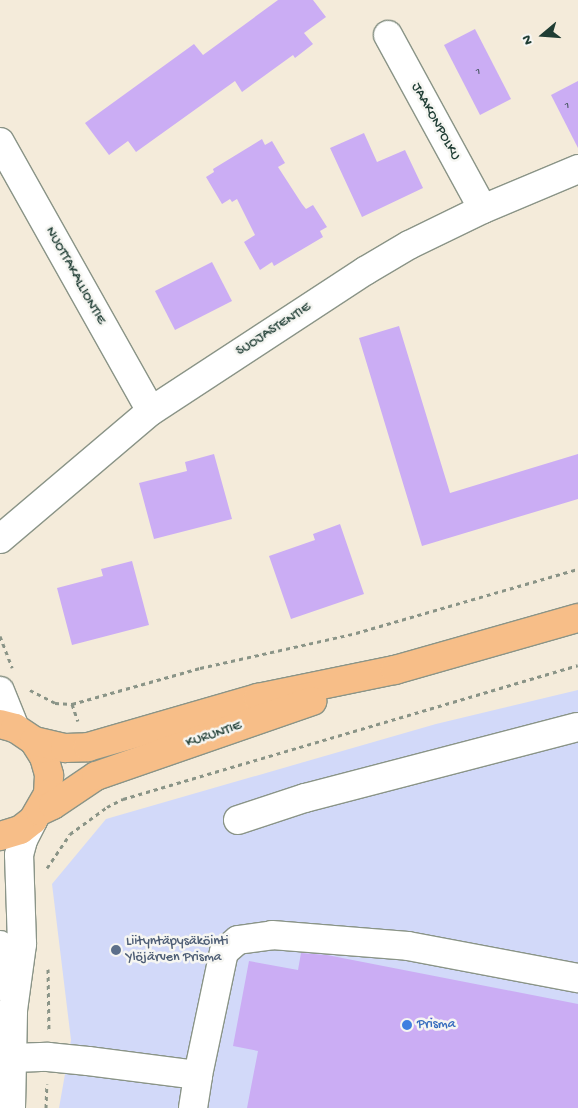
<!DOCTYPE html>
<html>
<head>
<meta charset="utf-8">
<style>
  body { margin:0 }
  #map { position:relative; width:578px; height:1108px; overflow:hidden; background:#f4ebda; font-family:"Gochi Hand",sans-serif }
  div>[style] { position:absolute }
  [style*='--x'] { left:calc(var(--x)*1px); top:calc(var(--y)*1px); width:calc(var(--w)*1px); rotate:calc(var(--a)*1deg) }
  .built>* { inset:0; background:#d2d9f9 }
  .building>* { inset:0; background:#cbadf4 }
  .path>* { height:3px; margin-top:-1.5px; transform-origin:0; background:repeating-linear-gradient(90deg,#8a9487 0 4px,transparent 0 8px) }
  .roads { filter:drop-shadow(1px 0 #8a9487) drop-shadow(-1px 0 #8a9487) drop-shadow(0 1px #8a9487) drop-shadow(0 -1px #8a9487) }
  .minor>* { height:28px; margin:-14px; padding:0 14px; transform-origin:14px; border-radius:14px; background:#fff }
  .major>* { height:28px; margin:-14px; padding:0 14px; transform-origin:14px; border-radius:14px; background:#f7be88 }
  .dots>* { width:14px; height:14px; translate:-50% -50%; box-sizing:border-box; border:2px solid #f6f6f2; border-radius:50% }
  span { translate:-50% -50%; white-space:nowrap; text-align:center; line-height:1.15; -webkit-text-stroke:5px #f6f6f2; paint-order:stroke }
  .number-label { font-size:11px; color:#4a5964 }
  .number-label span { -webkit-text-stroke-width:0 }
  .street-label { font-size:14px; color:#1f3d34 }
  .service-label { font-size:14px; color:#4e5e75 }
  .left { translate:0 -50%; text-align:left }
  .shop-label { font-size:14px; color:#366cbe }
  .north { position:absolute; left:518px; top:10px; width:50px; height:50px; -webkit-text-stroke:4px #f6f6f2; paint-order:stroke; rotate:252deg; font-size:14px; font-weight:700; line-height:20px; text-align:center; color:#1f3d34 }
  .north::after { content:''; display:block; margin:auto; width:18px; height:22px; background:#1f3d34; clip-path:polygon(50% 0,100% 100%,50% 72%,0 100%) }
</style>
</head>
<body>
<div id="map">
  <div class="built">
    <i style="clip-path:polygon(578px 690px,578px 1108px,59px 1108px,71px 1040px,52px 884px,106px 819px,436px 724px)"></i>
  </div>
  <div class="building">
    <i style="clip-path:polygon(278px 0,313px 0,326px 17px,304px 33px,313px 44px,295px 58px,293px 55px,242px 92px,235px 81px,136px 152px,128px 141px,109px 155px,85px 123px,194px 44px,203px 55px)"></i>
    <i style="clip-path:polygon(475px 29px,511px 99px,480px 115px,444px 45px)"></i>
    <i style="clip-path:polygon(578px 81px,578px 148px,551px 95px)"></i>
    <i style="clip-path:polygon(364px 133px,377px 162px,405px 150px,423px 188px,362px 217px,330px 148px)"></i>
    <i style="clip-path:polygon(262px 139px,265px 145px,272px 141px,285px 163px,278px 167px,302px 204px,306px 209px,313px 205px,327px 227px,320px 231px,323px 237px,274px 266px,272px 262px,260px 270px,244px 242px,255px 235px,237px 199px,232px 202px,230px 199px,222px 204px,206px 177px,214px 172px,213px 169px)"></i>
    <i style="clip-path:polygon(212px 262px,232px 301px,175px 330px,155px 291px)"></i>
    <i style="clip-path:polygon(399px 326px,450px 493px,578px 454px,578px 499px,422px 546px,359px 338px)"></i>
    <i style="clip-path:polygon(214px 454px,232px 519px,154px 539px,139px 483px,187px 471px,185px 462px)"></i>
    <i style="clip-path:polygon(340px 524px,364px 594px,291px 619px,269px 556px,315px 540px,313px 534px)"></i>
    <i style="clip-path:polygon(132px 561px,149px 625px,72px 645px,57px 588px,103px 576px,101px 569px)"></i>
    <i style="clip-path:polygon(301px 953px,327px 955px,578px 1004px,578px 1108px,247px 1108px,258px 1051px,233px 1046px,249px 961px,298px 970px)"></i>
  </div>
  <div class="path">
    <i style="--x:0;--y:636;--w:34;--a:69"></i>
    <i style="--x:30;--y:690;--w:28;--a:27"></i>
    <i style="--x:55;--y:703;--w:17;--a:3"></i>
    <i style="--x:72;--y:704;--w:133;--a:-15.7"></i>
    <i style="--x:200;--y:668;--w:160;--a:-12.6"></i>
    <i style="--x:356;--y:633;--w:231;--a:-16.1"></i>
    <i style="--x:72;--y:704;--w:18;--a:71"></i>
    <i style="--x:47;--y:868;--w:41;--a:-55.9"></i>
    <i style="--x:70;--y:834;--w:46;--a:-36.1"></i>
    <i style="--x:107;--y:807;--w:18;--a:-27"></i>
    <i style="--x:123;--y:799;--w:474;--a:-16.4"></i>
    <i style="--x:48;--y:969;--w:62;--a:89.1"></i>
    <i style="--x:46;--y:1108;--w:24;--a:-88"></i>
  </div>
  <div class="roads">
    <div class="minor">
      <i style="--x:388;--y:35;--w:198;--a:61.4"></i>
      <i style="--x:0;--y:142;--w:308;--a:60.7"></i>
      <i style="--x:0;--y:539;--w:198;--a:-40.3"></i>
      <i style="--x:151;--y:411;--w:256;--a:-33.2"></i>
      <i style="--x:365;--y:271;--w:51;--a:-30.6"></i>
      <i style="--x:409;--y:245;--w:82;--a:-25.9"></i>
      <i style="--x:483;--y:209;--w:103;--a:-22.8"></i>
      <i style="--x:0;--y:691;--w:40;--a:68"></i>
      <i style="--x:238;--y:820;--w:71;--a:-18.2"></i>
      <i style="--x:305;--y:798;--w:282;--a:-14.6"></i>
      <i style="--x:0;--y:945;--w:44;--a:79.5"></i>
      <i style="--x:12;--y:1058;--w:36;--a:-2"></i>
      <i style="--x:48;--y:1057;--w:40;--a:5.7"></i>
      <i style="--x:88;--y:1061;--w:111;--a:7.3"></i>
      <i style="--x:11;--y:1108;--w:98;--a:-88.8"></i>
      <i style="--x:13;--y:1010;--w:67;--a:-82.2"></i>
      <i style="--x:22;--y:944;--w:89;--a:-91.9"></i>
      <i style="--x:19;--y:855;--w:16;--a:-75"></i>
      <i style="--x:23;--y:840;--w:22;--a:-63"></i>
      <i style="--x:193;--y:1108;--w:33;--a:-81"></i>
      <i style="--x:198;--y:1075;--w:126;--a:-78.1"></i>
      <i style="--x:224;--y:952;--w:18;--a:-41"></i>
      <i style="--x:238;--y:940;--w:34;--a:-8"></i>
      <i style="--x:272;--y:935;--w:136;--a:4.6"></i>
      <i style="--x:408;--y:946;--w:173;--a:10.7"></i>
    </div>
    <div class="major">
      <i style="--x:0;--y:724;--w:16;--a:15"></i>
      <i style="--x:15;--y:728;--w:23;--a:34"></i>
      <i style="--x:34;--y:741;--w:19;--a:58"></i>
      <i style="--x:44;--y:757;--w:19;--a:74"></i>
      <i style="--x:49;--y:775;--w:19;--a:93"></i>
      <i style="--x:48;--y:794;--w:30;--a:120"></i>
      <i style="--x:33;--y:820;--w:16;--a:142"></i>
      <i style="--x:20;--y:830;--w:21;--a:163"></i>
      <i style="--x:34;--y:741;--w:32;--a:13"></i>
      <i style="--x:65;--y:748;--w:23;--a:-2"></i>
      <i style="--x:88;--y:747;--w:177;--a:-16.1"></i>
      <i style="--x:258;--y:698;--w:140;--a:-11.6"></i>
      <i style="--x:395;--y:670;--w:190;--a:-15.9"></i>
      <i style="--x:40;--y:811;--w:14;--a:-25"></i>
      <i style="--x:53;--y:805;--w:52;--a:-34"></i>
      <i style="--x:96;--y:776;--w:229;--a:-19.1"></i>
    </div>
  </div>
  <div class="dots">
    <i style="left:116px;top:950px;background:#5c6f8a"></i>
    <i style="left:407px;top:1025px;background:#3f7fe0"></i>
  </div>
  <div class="number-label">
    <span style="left:478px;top:72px">1</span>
    <span style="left:567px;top:106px">1</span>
  </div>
  <div class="street-label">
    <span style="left:435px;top:122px;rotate:61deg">JAAKONPOLKU</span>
    <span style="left:75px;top:276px;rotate:61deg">NUOTTAKALLIONTIE</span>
    <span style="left:274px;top:330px;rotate:-33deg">SUOJASTENTIE</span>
    <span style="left:214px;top:735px;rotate:-18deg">KURUNTIE</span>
  </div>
  <div class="service-label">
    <span class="left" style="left:126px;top:950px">Liityntäpysäköinti<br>Ylöjärven Prisma</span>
  </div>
  <div class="shop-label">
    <span class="left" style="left:417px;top:1025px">Prisma</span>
  </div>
  <div class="north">N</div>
</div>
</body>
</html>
